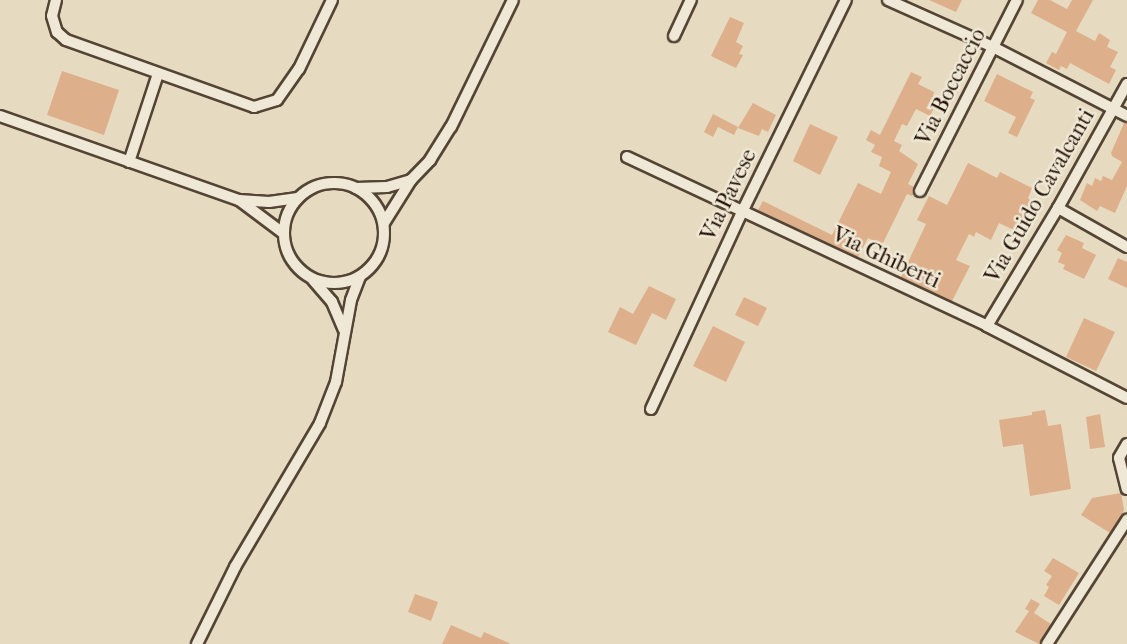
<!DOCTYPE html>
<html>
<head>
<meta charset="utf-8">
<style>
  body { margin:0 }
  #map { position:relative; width:1127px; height:644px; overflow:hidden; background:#e6dbc0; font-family:"IM FELL French Canon",serif }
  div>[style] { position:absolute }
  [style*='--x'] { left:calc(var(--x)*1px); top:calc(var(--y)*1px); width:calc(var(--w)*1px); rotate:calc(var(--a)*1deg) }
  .building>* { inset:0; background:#deaf8b }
  .roads { filter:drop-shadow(2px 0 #544434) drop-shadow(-2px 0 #544434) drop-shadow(0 2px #544434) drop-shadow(0 -2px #544434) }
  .minor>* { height:10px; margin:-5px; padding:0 5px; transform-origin:5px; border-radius:5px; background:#efe8d6 }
  .minor>.ring { margin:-5px; padding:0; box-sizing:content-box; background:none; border:10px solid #efe8d6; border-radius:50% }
  span { translate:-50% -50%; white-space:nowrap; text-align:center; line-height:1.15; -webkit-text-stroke:5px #efe8d6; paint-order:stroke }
  .street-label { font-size:22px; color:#241105 }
</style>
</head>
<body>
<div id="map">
  <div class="building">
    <i style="clip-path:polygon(929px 0,962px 0,956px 12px)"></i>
    <i style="clip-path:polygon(1038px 0,1050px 0,1067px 9px,1072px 0,1093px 0,1076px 31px,1095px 41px,1099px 33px,1110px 40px,1107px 47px,1118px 52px,1110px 67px,1116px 70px,1109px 84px,1070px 63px,1067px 69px,1061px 66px,1059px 70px,1046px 63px,1052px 52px,1056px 54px,1067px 32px,1031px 13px)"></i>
    <i style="clip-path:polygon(730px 17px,744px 23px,736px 42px,743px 46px,739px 54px,743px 55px,736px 68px,711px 56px)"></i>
    <i style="clip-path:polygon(62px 71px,119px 90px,104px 135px,47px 115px)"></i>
    <i style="clip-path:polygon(911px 72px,922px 77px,918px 84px,934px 92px,932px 102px,936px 104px,930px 116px,916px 109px,907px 126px,902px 124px,894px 141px,902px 145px,899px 151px,918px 164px,908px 184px,914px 187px,913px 194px,912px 196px,907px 194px,882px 245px,868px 238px,858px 257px,758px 210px,763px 201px,832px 235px,858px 183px,881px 194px,891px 172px,879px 166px,882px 157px,871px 152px,875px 145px,866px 140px,871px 130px,880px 135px)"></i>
    <i style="clip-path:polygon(997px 74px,1033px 92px,1030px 98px,1035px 100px,1017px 137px,1008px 133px,1016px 117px,984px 101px)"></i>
    <i style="clip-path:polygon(753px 103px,776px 115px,768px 132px,762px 129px,759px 136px,738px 128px)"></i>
    <i style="clip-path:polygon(713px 114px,738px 127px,734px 135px,718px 127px,713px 137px,704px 132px)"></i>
    <i style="clip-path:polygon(1124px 123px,1127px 123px,1127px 186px,1115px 213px,1100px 206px,1097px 211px,1080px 200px,1087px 183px,1092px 186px,1095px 178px,1101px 181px,1103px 176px,1112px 180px,1122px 162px,1112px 156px,1111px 153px)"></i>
    <i style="clip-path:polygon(810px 124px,838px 137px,820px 175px,793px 161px)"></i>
    <i style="clip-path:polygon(968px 163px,997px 178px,1000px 172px,1032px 188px,1028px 198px,1032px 203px,1018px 232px,999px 223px,991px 240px,976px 232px,974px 237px,969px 234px,956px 260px,970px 266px,952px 301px,901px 277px,926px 224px,917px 220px,929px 196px,947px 205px)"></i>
    <i style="clip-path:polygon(1066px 235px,1084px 243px,1082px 248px,1096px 255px,1084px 279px,1063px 269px,1065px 265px,1058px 262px,1062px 253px,1057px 250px)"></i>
    <i style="clip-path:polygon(1118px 258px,1127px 262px,1127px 288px,1108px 279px)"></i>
    <i style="clip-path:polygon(649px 286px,676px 299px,666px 320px,652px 313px,636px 345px,608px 332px,620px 307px,633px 314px)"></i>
    <i style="clip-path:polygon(744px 297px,767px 308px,758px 326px,735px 315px)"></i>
    <i style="clip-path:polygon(1084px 318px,1115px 332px,1096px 371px,1066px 357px)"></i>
    <i style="clip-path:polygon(713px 326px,745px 342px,726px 382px,693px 366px)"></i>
    <i style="clip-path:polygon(1045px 410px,1048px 426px,1061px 424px,1071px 489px,1030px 496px,1023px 444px,1003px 447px,999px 420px,1032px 415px,1032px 412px)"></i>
    <i style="clip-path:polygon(1100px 414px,1105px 447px,1090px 449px,1086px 417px)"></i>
    <i style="clip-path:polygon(1121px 493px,1124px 510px,1110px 533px,1081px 515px,1092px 498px)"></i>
    <i style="clip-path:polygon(1053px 558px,1079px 573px,1059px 605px,1044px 596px,1049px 587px,1046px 585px,1052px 576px,1044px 571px)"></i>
    <i style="clip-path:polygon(415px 594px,438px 602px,431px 621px,408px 612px)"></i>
    <i style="clip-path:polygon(1031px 599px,1040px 604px,1034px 613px,1051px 624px,1039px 644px,1015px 632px,1029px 611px,1025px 609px)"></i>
    <i style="clip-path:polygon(451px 625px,481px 638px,484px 632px,511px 644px,442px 644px)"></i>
  </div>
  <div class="roads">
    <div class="minor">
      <i style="--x:56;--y:0;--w:16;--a:104"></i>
      <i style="--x:52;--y:16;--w:17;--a:73"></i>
      <i style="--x:57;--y:32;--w:12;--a:42"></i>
      <i style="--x:66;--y:40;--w:200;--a:19.6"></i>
      <i style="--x:254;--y:107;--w:24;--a:-17"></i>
      <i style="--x:277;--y:100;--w:38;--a:-55"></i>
      <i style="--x:299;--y:69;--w:76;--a:-64.4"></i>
      <i style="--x:888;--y:0;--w:115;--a:24.1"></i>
      <i style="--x:993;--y:47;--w:151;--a:27.2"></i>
      <i style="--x:674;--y:36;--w:40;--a:-65"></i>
      <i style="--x:0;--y:116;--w:253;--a:19.4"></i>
      <i style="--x:239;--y:200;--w:55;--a:36.9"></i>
      <i style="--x:627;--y:157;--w:398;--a:25.1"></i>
      <i style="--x:987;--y:326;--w:157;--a:27.2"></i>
      <i style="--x:129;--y:162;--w:93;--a:-71.8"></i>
      <i class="ring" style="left:284px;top:183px;width:90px;height:90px"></i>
      <i style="--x:356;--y:188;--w:31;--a:-2"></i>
      <i style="--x:387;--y:187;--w:25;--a:-16"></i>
      <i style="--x:920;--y:191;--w:214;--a:-63.1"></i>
      <i style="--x:239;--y:200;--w:30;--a:4"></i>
      <i style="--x:269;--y:202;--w:29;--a:-8"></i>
      <i style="--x:1058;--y:208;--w:79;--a:29.5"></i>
      <i style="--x:384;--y:223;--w:51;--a:-57.9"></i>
      <i style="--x:411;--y:180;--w:28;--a:-46"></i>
      <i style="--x:430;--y:160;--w:39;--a:-58"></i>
      <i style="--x:451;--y:127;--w:141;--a:-64"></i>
      <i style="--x:313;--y:280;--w:29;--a:49"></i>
      <i style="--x:332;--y:302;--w:30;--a:67"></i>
      <i style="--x:987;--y:326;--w:138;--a:-59"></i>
      <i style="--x:1058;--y:208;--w:142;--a:-60.9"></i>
      <i style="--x:651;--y:409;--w:217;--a:-65.2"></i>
      <i style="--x:742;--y:212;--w:236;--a:-63.9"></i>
      <i style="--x:1127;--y:444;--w:16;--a:120"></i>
      <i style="--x:1119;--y:458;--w:32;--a:76"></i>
      <i style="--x:197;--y:644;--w:86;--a:-63.7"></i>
      <i style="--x:235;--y:567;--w:167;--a:-59.4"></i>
      <i style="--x:320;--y:423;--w:44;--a:-68.7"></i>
      <i style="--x:336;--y:382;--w:83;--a:-79.6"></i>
      <i style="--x:351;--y:300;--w:25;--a:-69"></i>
      <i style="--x:1047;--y:644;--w:148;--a:-57.2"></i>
    </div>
  </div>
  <div class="street-label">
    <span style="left:951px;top:87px;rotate:-63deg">Via Boccaccio</span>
    <span style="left:729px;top:195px;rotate:-64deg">Via Pavese</span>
    <span style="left:1040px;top:196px;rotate:-60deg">Via Guido Cavalcanti</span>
    <span style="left:886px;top:258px;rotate:25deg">Via Ghiberti</span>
  </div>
</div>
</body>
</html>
